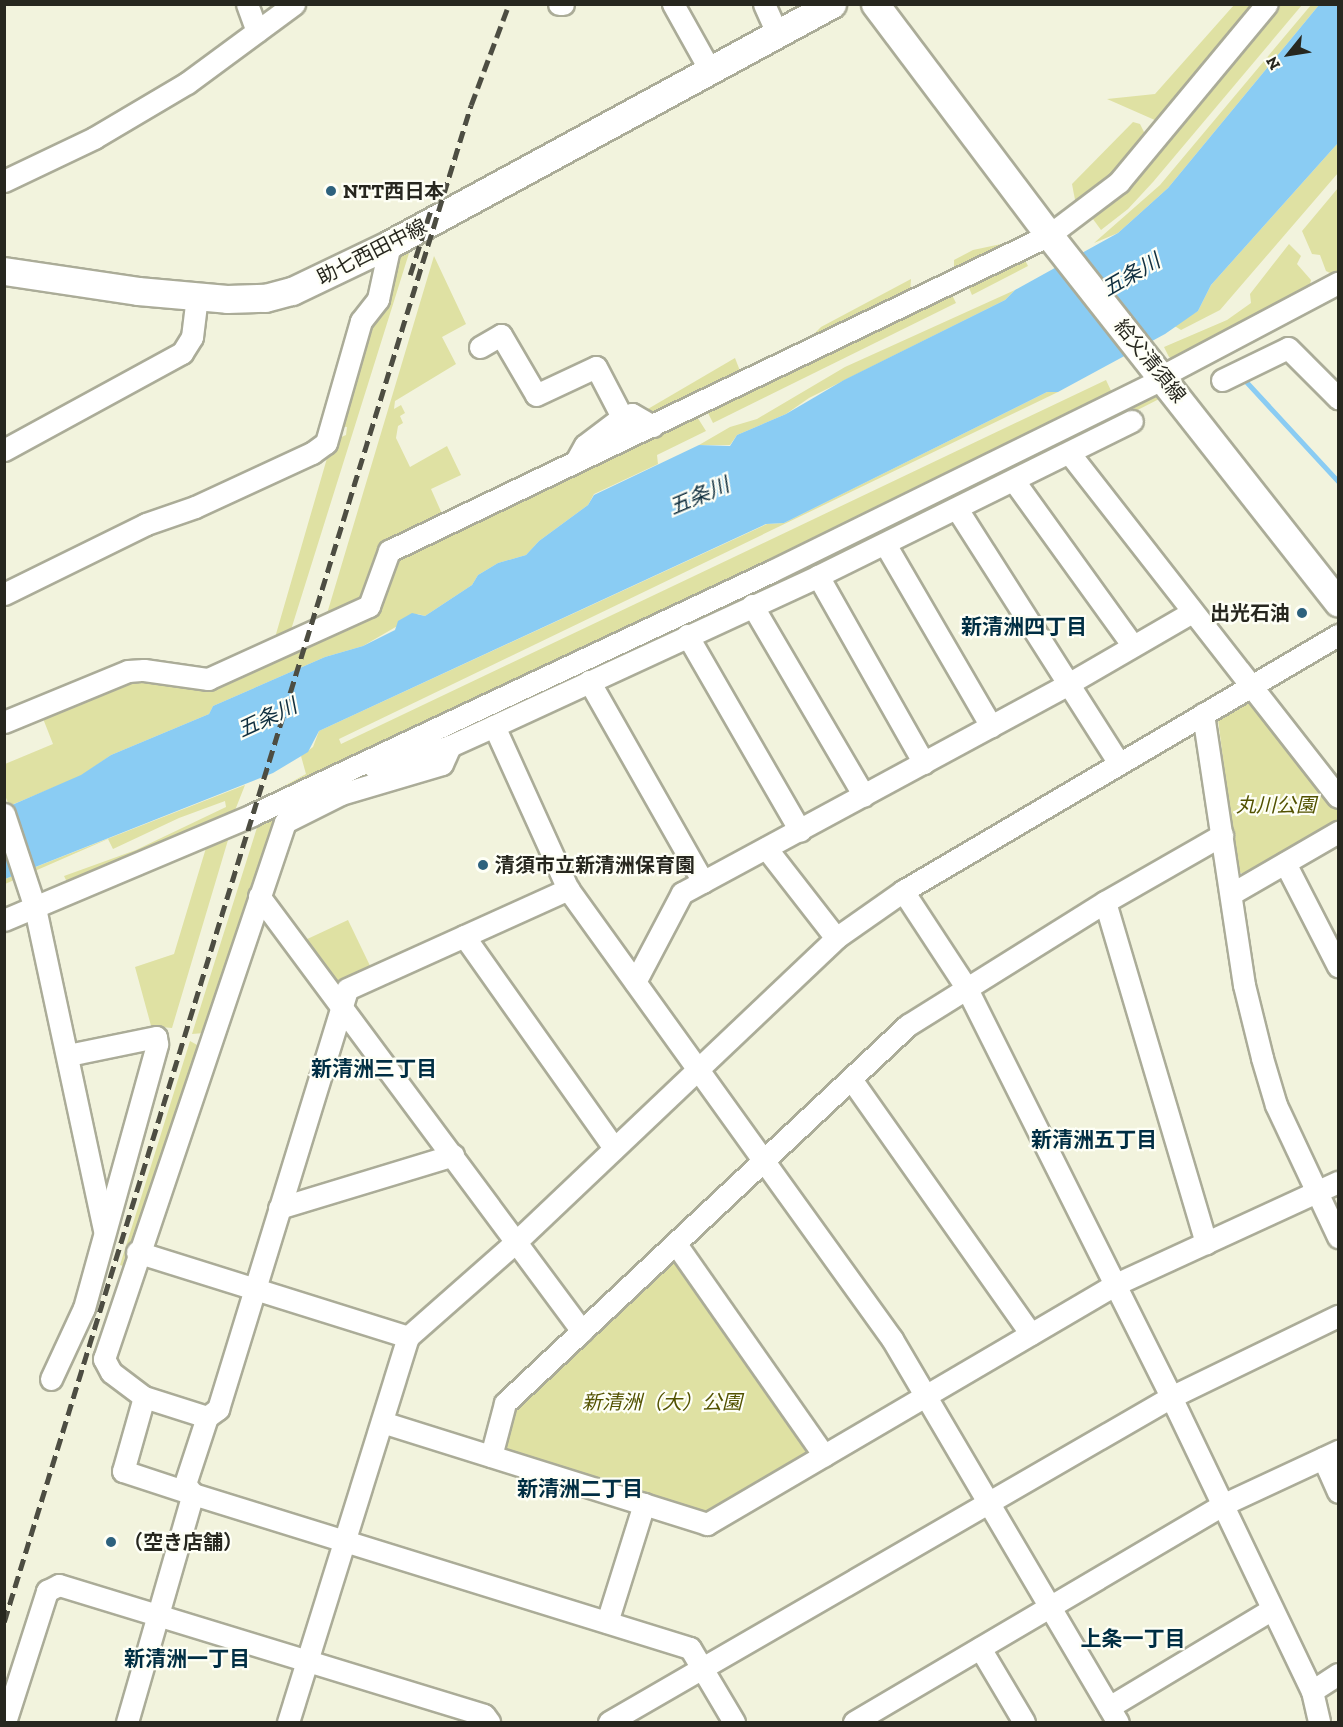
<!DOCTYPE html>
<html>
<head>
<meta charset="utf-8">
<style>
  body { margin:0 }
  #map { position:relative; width:1343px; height:1727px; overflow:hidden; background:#f2f3dd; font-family:"Zilla Slab","Noto Sans JP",serif }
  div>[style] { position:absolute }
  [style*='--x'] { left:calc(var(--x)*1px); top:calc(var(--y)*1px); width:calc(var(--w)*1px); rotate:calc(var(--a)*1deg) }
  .green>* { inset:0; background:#dfe1a3 }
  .water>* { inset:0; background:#8accf3 }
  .stream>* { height:4.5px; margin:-2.25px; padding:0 2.25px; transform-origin:2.25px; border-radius:2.25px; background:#8accf3 }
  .roads { filter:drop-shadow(2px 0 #abac98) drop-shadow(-2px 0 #abac98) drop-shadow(0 2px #abac98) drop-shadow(0 -2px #abac98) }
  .minor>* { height:21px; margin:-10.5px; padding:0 10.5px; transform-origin:10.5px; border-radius:10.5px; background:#fff }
  .major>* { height:27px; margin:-13.5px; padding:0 13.5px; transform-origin:13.5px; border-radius:13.5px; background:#fff }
  .rail>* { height:4.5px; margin-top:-2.25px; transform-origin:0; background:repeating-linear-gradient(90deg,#4d4d42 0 12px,transparent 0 18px) }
  .dots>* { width:16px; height:16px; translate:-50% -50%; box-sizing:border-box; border:3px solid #fefff6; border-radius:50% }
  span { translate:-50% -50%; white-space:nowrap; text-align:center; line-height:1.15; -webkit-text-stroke:4.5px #fefff6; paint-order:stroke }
  .poi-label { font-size:20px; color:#27271f; font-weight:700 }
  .left { translate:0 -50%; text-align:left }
  .right { translate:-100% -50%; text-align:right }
  .street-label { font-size:20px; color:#27271f }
  .park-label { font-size:20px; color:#525200; font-style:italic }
  .water-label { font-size:21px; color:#113040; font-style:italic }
  .neighbourhood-label { font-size:21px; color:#002e43; font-weight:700 }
  .frame { position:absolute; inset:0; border:6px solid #27271f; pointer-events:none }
  .north { position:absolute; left:1259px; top:24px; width:60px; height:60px; -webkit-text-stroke:4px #fefff6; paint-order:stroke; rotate:240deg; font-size:16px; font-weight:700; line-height:24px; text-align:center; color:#27271f }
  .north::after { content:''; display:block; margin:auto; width:21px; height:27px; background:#27271f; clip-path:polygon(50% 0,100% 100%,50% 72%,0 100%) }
</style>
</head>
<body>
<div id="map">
  <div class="green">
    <i style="clip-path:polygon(1234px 5px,1259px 5px,1157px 121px,1107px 99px,1155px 94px)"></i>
    <i style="clip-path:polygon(1274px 5px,1302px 5px,1153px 182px,1128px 209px,1101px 230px,1090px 215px)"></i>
    <i style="clip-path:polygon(1311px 5px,1319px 5px,1168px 188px,1118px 233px,1094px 243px,1160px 185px)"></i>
    <i style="clip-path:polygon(1133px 122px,1140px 124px,1146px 136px,1118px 172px,1076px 205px,1072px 184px)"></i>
    <i style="clip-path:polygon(1338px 143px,1338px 173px,1220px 310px,1181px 330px,1173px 325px,1198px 311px,1211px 285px)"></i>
    <i style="clip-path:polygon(1338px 188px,1338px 272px,1334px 275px,1326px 271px,1320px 255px,1312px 254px,1302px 231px)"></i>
    <i style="clip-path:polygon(1006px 243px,1005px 246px,954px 270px,954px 260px,973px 250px)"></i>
    <i style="clip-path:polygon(1289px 244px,1301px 256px,1297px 264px,1311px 280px,1309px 289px,1173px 360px,1169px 357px,1164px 347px,1227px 320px,1251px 303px,1250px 294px)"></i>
    <i style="clip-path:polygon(410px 250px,290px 633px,274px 641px,332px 441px,346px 435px,347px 427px,338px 426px,361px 335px,381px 307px,398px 258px)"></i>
    <i style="clip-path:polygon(1022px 254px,1028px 266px,972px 295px,966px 281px)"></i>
    <i style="clip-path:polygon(434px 256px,466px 324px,442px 337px,456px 364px,395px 401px,394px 409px,401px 405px,405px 413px,400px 416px,403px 423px,398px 426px,396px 438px,410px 467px,447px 446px,461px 475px,431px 489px,443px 516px,383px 545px,362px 601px,326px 617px)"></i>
    <i style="clip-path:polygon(911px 279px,910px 293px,805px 343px,821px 327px)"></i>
    <i style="clip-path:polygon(949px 289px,956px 303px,713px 423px,705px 407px)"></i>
    <i style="clip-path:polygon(1015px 290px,1005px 300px,809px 398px,786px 414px,737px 435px,730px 445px,699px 445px,730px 427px,757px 419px,845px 367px)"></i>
    <i style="clip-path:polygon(735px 358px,742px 376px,657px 418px,641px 413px)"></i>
    <i style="clip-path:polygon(1106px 380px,1114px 397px,263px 805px,266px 796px,306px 774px,301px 756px,313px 747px,319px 731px,767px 524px,784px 523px,1047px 392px,1058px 392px,339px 739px,341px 744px)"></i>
    <i style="clip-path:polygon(1156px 390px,1161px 398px,923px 520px,490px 721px,374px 764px)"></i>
    <i style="clip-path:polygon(694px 412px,706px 431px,657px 455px,658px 464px,594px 494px,588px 505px,539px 541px,526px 555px,498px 563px,478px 575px,472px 585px,425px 616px,418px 614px,363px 646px,325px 657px,213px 706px,209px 714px,111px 755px,81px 776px,9px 806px,5px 795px,5px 764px,53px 744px,42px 716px,124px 678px,208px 685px,375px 611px,395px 557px)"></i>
    <i style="clip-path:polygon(1247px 700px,1253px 702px,1338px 810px,1338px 823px,1248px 876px,1237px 871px,1218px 719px)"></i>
    <i style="clip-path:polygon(245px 785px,232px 818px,70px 888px,64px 876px,136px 850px,226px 807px,225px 801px,179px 818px,113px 849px,108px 839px,5px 884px,5px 879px)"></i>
    <i style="clip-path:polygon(311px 793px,280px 815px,204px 1033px,192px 1034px,260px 818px)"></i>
    <i style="clip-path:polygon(231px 830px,172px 1028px,161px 1027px,153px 1033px,135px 967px,174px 954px,209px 838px)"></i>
    <i style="clip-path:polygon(348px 920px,373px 972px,340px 986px,333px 982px,303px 941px)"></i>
    <i style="clip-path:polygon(190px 1041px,199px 1046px,123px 1266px,120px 1265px)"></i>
    <i style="clip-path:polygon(673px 1259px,679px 1260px,812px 1455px,707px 1515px,507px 1454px,503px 1448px,514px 1409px)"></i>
  </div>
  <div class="water">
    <i style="clip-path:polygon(1319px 5px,1338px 5px,1338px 143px,1211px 285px,1198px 311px,1165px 334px,1058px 392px,1047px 392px,784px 523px,766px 524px,319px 731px,308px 752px,273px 773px,5px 879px,5px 808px,81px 775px,111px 755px,209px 714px,213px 706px,325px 657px,363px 646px,395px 630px,398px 621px,412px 613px,425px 616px,472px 585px,478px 575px,498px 563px,526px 555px,539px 541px,588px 505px,594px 495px,699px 445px,730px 446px,737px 435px,786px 414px,844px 380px,1005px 300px,1015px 290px,1118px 233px,1168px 188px)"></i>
  </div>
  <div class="stream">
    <i style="--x:1243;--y:378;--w:140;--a:47.3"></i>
  </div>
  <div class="roads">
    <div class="minor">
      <i style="--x:247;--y:4;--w:29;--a:70"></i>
      <i style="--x:559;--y:4;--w:4;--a:0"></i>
      <i style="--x:673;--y:4;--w:78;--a:60.8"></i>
      <i style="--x:764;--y:4;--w:34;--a:66"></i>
      <i style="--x:4;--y:181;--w:100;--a:-25.5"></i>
      <i style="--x:94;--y:138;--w:108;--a:-30.6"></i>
      <i style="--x:187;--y:83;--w:133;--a:-36.4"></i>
      <i style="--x:480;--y:347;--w:24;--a:-30"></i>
      <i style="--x:501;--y:335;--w:69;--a:59.7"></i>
      <i style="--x:536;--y:395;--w:66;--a:-25"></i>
      <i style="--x:596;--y:367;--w:56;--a:62.5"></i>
      <i style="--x:1162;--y:376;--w:199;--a:-27.9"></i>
      <i style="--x:1222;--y:380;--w:73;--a:-25.9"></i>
      <i style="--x:1288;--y:348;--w:71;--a:45"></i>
      <i style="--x:4;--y:450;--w:203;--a:-28.6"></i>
      <i style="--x:182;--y:353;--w:19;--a:-58"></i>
      <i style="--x:192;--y:337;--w:41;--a:-83"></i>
      <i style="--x:1070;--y:454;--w:435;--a:52"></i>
      <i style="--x:576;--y:461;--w:18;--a:-61"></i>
      <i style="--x:585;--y:445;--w:46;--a:-37.1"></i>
      <i style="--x:622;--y:417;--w:10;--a:-17"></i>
      <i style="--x:632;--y:414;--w:24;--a:30"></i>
      <i style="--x:1014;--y:481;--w:203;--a:54.2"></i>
      <i style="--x:957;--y:509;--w:301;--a:57.5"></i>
      <i style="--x:885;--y:544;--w:211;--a:59.8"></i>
      <i style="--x:818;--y:576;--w:215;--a:60.5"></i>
      <i style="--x:4;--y:594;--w:158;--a:-26.2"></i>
      <i style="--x:146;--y:524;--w:52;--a:-19.1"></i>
      <i style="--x:195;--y:507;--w:129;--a:-24.8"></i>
      <i style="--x:312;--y:453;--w:17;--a:-36"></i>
      <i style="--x:326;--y:443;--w:127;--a:-74"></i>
      <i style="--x:361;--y:321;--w:28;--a:-52"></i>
      <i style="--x:378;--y:299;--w:56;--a:-77.7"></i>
      <i style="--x:752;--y:605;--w:221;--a:59.6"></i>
      <i style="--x:687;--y:635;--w:226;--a:60"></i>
      <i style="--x:589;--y:681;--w:231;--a:60.4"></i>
      <i style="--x:1203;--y:714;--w:274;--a:81.4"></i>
      <i style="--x:1244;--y:985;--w:75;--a:76.1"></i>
      <i style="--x:1262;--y:1058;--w:49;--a:73.4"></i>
      <i style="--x:1276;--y:1105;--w:146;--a:64.8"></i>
      <i style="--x:4;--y:722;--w:134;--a:-22.4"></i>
      <i style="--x:128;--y:671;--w:16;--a:-4"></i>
      <i style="--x:144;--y:670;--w:65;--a:8"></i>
      <i style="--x:208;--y:679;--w:177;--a:-24.4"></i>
      <i style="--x:369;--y:606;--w:59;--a:-70"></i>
      <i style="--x:389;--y:551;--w:732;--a:-25.58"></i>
      <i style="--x:1049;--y:235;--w:88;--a:-37.1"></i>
      <i style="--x:1119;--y:182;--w:231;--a:-50.3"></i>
      <i style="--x:494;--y:726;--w:179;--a:65.6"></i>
      <i style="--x:568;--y:889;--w:555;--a:54.25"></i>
      <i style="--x:892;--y:1339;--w:445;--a:59.5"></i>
      <i style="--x:375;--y:768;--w:78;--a:-16.3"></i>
      <i style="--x:450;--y:746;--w:48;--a:-24.4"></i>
      <i style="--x:494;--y:726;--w:357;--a:-24.8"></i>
      <i style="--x:818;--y:576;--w:350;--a:-26.3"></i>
      <i style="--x:4;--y:814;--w:99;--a:71.7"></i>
      <i style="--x:35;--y:908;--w:330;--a:77.9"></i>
      <i style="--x:766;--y:848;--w:114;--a:52.1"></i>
      <i style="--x:1285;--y:863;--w:116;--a:62.8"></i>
      <i style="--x:903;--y:891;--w:115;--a:56.7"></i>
      <i style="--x:966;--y:987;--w:458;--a:63.4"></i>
      <i style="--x:1171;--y:1397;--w:326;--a:64.4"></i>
      <i style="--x:1312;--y:1691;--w:32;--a:77"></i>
      <i style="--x:1231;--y:894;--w:124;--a:-30.1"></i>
      <i style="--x:259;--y:896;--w:542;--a:53.41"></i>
      <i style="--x:1105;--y:902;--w:356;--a:73.5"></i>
      <i style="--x:4;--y:920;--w:269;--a:-22.9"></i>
      <i style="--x:252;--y:815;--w:574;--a:-25.14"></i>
      <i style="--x:772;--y:571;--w:437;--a:-26.2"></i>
      <i style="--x:464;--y:936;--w:260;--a:54.7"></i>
      <i style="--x:635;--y:982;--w:101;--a:-62.2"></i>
      <i style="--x:682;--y:893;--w:439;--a:-28.4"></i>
      <i style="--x:1068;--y:684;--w:143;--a:-30.1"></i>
      <i style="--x:851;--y:1079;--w:312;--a:54.8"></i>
      <i style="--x:279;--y:1208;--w:182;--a:-16.9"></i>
      <i style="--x:676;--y:1244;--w:258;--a:55"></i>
      <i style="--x:137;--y:1252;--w:284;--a:17.4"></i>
      <i style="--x:51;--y:1379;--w:78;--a:-65.1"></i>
      <i style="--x:84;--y:1308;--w:274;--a:-74.5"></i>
      <i style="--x:157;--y:1044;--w:7;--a:-98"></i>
      <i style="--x:156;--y:1037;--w:90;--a:168.4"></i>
      <i style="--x:144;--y:1397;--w:41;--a:-142.9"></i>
      <i style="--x:111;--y:1372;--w:15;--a:-118"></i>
      <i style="--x:104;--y:1359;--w:567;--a:-71.37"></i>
      <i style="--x:285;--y:822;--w:63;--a:-26.6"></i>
      <i style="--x:341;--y:794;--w:105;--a:-16.5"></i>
      <i style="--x:442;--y:764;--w:20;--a:-66"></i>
      <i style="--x:207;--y:1417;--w:14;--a:-36"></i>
      <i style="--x:218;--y:1409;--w:439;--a:-72.9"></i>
      <i style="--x:347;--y:989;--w:243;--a:-24.3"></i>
      <i style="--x:382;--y:1422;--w:341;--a:17.4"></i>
      <i style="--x:707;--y:1524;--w:472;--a:-30.4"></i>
      <i style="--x:1114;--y:1285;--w:247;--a:-24.7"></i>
      <i style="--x:491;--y:1456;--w:55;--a:-75.2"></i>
      <i style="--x:505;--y:1403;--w:553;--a:-43.17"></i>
      <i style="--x:908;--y:1025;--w:232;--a:-32"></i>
      <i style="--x:1105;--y:902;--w:135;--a:-29.8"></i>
      <i style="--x:1323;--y:1458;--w:37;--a:66"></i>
      <i style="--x:193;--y:1494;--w:13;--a:-129"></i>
      <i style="--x:185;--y:1484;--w:71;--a:-71.8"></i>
      <i style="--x:207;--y:1417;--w:66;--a:-162.4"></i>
      <i style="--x:144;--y:1397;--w:77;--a:105.8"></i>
      <i style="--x:123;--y:1471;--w:74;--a:18.2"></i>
      <i style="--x:193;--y:1494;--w:520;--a:17.22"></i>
      <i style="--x:690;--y:1648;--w:86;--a:59.3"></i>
      <i style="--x:607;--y:1622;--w:124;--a:-72.6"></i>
      <i style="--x:980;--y:1648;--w:86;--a:59.3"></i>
      <i style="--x:1312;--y:1691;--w:31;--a:-33"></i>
      <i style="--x:1109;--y:1707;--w:190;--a:-31"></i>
      <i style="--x:5;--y:1722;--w:138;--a:-72.2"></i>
      <i style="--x:47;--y:1591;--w:13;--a:-27"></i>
      <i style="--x:59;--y:1585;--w:444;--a:17"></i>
      <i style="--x:484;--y:1715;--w:9;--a:54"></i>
      <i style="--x:127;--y:1722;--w:237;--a:-73.9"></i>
      <i style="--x:288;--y:1722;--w:403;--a:-72.7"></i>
      <i style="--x:408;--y:1337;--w:145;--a:-41.4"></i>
      <i style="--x:517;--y:1241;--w:440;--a:-43.5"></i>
      <i style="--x:836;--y:938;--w:82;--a:-35"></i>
      <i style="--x:903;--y:891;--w:505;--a:-30.48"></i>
      <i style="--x:609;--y:1722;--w:649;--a:-30.04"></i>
      <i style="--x:1171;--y:1397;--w:186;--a:-25.9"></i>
      <i style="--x:854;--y:1722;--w:427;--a:-30.5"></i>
      <i style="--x:1222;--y:1505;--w:128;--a:-25"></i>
    </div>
    <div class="major">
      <i style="--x:875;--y:4;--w:283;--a:53"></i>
      <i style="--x:1045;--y:230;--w:474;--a:51.8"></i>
      <i style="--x:4;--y:271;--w:135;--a:8.5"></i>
      <i style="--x:138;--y:291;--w:89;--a:5.1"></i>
      <i style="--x:227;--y:299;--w:38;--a:-2"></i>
      <i style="--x:265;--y:298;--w:28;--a:-15"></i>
      <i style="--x:292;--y:291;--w:109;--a:-25.6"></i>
      <i style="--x:390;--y:244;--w:503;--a:-28.5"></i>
    </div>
  </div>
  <div class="rail">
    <i style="--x:410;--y:275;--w:72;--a:-72.3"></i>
    <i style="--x:4;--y:1622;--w:1587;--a:-72.89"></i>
    <i style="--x:471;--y:105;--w:108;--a:-69.4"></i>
  </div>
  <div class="dots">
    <i style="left:331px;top:191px;background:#2d617d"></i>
    <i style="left:1302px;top:613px;background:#2d617d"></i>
    <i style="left:483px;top:865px;background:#2d617d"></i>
    <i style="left:111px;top:1542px;background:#2d617d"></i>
  </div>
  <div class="poi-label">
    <span class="left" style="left:343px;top:191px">NTT西日本</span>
    <span class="right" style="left:1290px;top:613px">出光石油</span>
    <span class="left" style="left:495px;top:865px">清須市立新清洲保育園</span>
    <span class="left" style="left:123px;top:1542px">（空き店舗）</span>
  </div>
  <div class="street-label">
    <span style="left:372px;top:252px;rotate:-27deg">助七西田中線</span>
    <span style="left:1150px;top:361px;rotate:51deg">給父清須線</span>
  </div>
  <div class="park-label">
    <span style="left:1276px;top:805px">丸川公園</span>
    <span style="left:662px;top:1402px">新清洲（大）公園</span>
  </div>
  <div class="water-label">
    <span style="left:1131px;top:275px;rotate:-30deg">五条川</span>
    <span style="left:699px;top:496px;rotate:-23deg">五条川</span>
    <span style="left:267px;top:718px;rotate:-25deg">五条川</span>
  </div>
  <div class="neighbourhood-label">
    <span style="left:1024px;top:627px">新清洲四丁目</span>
    <span style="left:374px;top:1069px">新清洲三丁目</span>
    <span style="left:1094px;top:1140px">新清洲五丁目</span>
    <span style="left:580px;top:1489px">新清洲二丁目</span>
    <span style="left:1133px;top:1639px">上条一丁目</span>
    <span style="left:187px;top:1659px">新清洲一丁目</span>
  </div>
  <div class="frame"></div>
  <div class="north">N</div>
</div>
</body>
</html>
